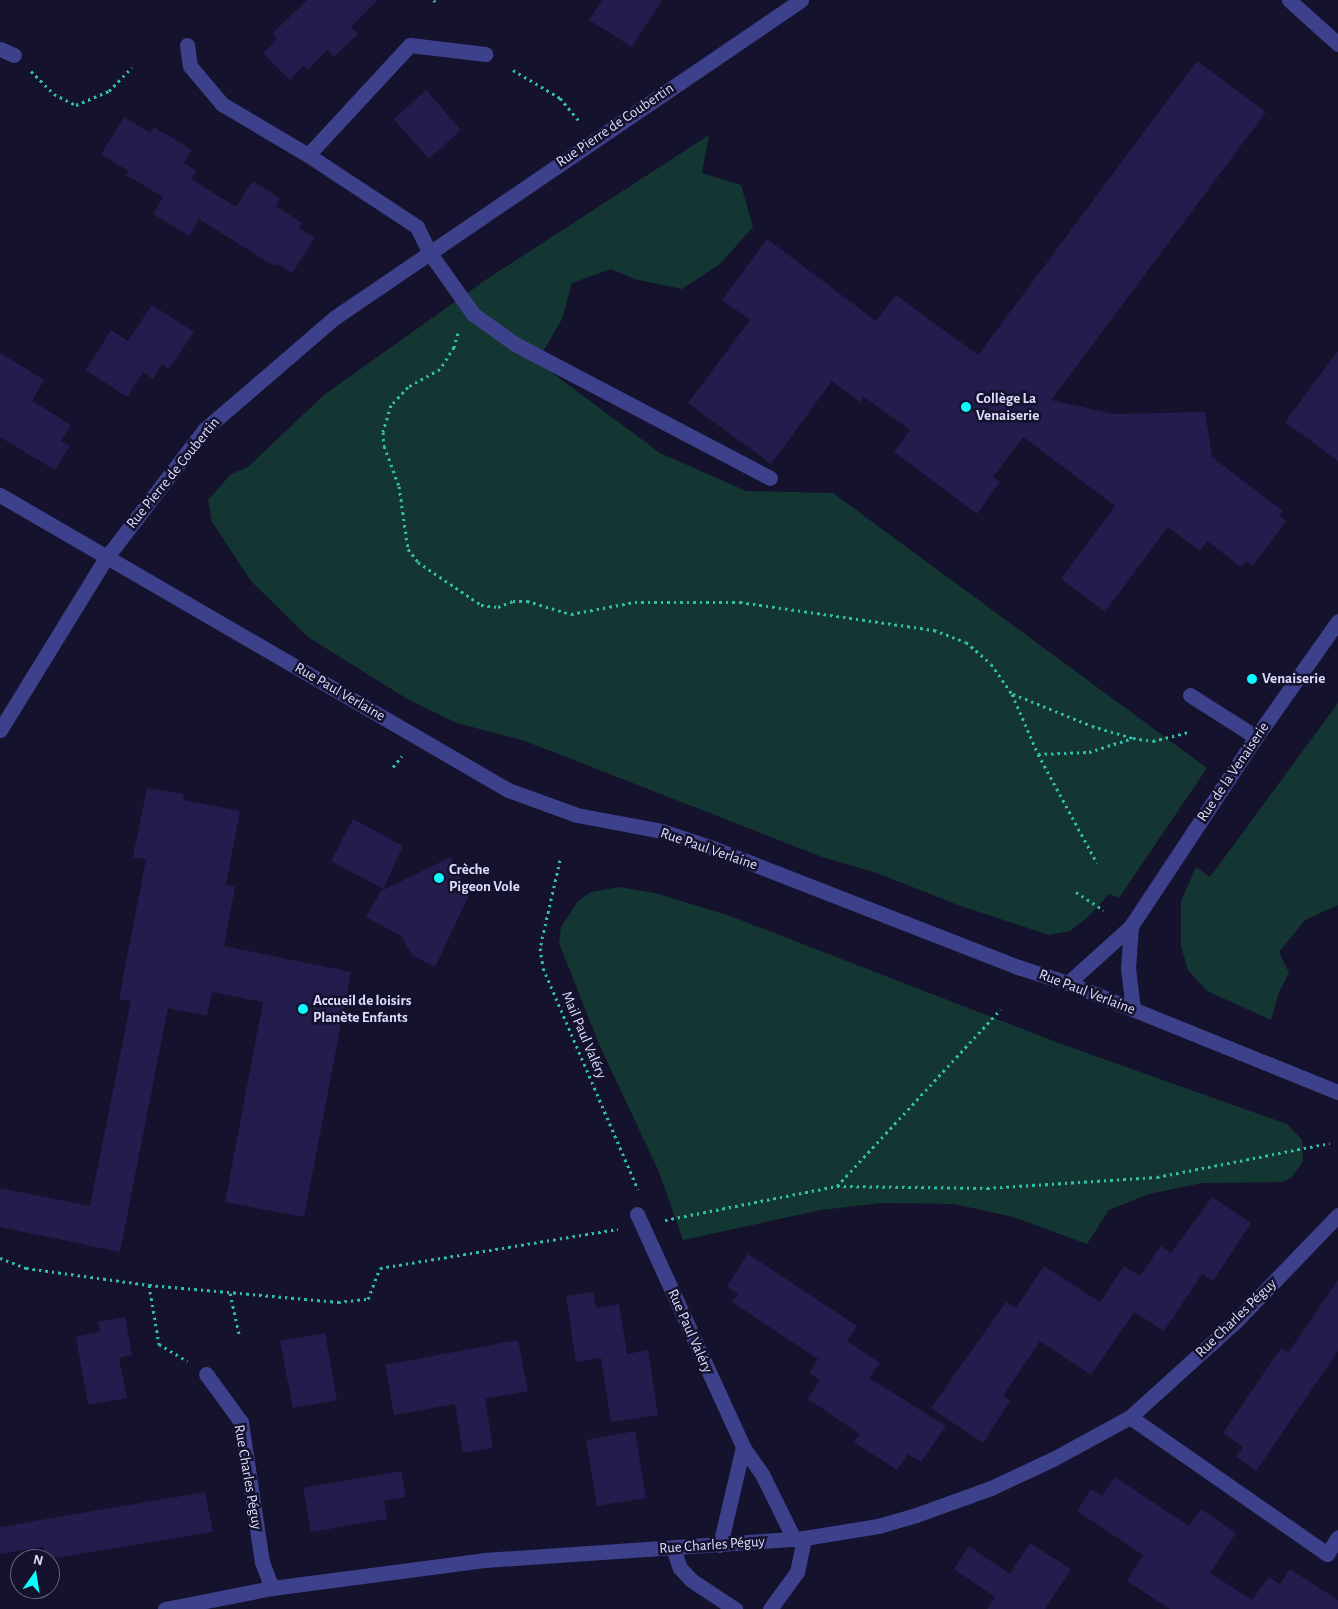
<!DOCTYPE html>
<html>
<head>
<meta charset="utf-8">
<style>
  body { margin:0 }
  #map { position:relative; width:1338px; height:1609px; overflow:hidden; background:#14122c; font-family:"Alegreya Sans",sans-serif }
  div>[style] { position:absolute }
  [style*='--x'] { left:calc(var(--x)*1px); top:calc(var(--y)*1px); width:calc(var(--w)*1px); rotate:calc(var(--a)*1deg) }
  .green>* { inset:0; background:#143632 }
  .building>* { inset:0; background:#231d4d }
  .path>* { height:3px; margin-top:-1.5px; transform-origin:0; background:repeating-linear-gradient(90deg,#31bfa9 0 2.5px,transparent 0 6.5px) }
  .lane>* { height:15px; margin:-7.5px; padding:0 7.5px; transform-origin:7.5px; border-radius:7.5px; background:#3d418b }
  .street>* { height:15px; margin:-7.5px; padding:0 7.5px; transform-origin:7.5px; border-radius:7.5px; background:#3d418b }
  .dots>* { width:14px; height:14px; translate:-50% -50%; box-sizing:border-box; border:2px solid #14122c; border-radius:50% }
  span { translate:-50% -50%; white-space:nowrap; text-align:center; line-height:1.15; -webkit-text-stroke:5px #14122c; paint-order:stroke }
  .street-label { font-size:15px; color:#deddff }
  .poi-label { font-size:15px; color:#deddff; font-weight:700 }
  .left { translate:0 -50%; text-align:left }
  .north { position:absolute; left:10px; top:1549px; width:50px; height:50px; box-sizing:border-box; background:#14122c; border:1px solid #656380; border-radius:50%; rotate:13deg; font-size:14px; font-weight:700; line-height:20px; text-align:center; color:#deddff }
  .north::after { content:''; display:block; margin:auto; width:18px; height:22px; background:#09fdff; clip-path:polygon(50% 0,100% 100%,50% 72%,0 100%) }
</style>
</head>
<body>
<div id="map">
  <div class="green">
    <i style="clip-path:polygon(709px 135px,702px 173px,741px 185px,753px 227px,720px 264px,682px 289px,634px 279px,611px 269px,572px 283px,562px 319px,541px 355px,551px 372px,660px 453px,746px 491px,833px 493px,1207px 768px,1119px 898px,1109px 894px,1088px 917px,1070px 931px,1049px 935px,958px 905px,877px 873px,822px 857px,525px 741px,457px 723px,409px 700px,308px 637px,251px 581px,212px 522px,208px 500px,231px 474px,248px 467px,324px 395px,487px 279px)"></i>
    <i style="clip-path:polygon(1338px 703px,1338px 905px,1305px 920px,1279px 952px,1289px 973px,1279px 992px,1271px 1020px,1207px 991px,1188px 970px,1181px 946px,1181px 901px,1196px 867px,1210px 877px)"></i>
    <i style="clip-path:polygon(619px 887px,655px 893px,730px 916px,1064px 1045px,1287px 1124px,1302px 1140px,1303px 1161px,1292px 1177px,1283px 1182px,1202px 1183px,1149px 1194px,1109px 1210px,1087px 1244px,1013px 1217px,954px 1204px,882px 1203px,821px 1210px,683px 1240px,659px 1172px,599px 1044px,559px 943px,561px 927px,578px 901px,591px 892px)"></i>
  </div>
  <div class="building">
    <i style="clip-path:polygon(307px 0,378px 0,351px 27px,358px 34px,334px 57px,327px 50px,308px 70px,304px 65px,290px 80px,263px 53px,277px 39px,272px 34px)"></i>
    <i style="clip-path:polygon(602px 0,662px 0,632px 47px,589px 20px)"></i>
    <i style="clip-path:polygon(1197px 61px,1266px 112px,1051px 400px,1113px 414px,1205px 412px,1212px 457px,1283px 511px,1279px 516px,1286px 521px,1253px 566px,1246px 561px,1241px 567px,1207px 541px,1200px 551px,1168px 527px,1105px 612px,1061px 579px,1115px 506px,1023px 437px,993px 477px,1000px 482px,977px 514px,894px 452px,910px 430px,864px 397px,860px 402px,832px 381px,771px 464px,688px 403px,750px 320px,722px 300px,767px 239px,876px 321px,896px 295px,978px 355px)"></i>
    <i style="clip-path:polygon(426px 90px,461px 130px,429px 159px,394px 119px)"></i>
    <i style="clip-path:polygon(124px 117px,150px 133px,154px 127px,192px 150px,184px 163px,196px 171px,191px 179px,236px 207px,253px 181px,280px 198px,276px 206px,302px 223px,299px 228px,315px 238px,292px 273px,276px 263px,274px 266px,199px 219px,189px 236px,153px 214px,163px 197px,126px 175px,128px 171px,101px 154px)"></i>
    <i style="clip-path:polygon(152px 305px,194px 332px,169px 369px,162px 364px,153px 379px,143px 372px,127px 397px,86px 370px,111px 330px,128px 341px)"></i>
    <i style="clip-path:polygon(1338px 351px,1338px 461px,1285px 422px)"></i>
    <i style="clip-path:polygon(0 353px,44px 380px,32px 401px,71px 425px,61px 441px,70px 446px,55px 470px,0 437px)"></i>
    <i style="clip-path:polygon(147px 788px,184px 794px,183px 800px,240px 811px,226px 885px,235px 887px,224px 946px,351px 972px,304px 1217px,225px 1202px,263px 1002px,212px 992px,207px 1016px,168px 1008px,120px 1252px,0 1227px,0 1188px,90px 1206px,131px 1001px,119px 999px,146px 859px,133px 857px)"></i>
    <i style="clip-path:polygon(353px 819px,403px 846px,383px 889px,331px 861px)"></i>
    <i style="clip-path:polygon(451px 857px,469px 895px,435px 967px,412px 955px,401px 936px,366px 917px,381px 891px)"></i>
    <i style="clip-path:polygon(1212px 1197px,1251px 1223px,1213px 1281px,1202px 1274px,1164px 1331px,1134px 1312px,1091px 1375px,1040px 1341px,1003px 1396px,1010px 1401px,983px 1443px,931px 1408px,1006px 1302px,1016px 1308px,1044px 1266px,1100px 1302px,1124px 1266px,1140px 1276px,1161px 1246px,1171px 1253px)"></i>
    <i style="clip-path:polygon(748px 1254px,857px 1326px,847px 1341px,880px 1363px,869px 1378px,946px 1426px,921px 1462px,908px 1454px,897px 1470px,854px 1442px,860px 1434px,808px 1399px,820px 1380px,809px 1373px,818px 1359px,732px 1302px,738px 1294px,727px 1286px)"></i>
    <i style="clip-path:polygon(1338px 1280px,1338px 1351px,1256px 1471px,1236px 1456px,1243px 1447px,1223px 1433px,1281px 1348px,1288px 1353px)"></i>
    <i style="clip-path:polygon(593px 1292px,596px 1308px,619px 1304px,627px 1354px,648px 1350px,658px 1415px,611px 1422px,601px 1358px,576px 1362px,566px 1296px)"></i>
    <i style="clip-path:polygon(125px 1317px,132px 1355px,119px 1358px,127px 1398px,88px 1405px,76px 1337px,100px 1332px,98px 1322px)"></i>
    <i style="clip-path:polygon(325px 1333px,337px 1400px,293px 1408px,280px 1341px)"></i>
    <i style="clip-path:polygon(518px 1340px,528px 1391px,485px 1399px,493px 1448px,463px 1453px,455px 1404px,394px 1415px,385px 1365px)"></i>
    <i style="clip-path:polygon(635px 1431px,646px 1498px,597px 1506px,586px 1440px)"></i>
    <i style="clip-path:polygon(401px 1471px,406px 1497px,384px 1501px,387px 1519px,311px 1532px,303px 1488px)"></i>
    <i style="clip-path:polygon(1115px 1477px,1189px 1526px,1201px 1509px,1236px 1533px,1210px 1573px,1252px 1600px,1269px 1577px,1280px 1584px,1290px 1569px,1338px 1600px,1338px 1609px,1170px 1609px,1127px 1581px,1143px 1555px,1077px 1511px,1091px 1489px,1102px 1496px)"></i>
    <i style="clip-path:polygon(205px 1492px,213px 1532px,48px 1559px,45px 1559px,43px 1547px,0 1554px,0 1527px)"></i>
    <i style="clip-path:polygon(1030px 1543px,1071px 1569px,1045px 1609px,987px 1609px,995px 1597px,954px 1569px,969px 1546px,1010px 1574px)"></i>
  </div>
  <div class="path">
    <i style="--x:434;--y:0;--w:2;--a:63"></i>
    <i style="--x:513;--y:70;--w:55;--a:30.8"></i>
    <i style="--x:560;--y:98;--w:31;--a:50"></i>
    <i style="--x:31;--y:71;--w:33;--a:45"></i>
    <i style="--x:54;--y:94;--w:25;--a:27"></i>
    <i style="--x:76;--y:105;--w:36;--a:-23"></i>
    <i style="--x:109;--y:91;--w:33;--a:-46"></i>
    <i style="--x:458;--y:333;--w:15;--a:106"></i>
    <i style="--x:454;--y:347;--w:26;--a:122"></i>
    <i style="--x:440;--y:369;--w:37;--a:151"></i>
    <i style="--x:408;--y:387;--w:25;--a:133"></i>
    <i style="--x:391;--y:405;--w:28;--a:107"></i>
    <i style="--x:383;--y:432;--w:14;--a:86"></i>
    <i style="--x:384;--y:446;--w:43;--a:69.4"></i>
    <i style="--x:399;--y:486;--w:64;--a:81.9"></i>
    <i style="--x:408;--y:549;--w:16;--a:52"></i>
    <i style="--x:418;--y:562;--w:76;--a:34.3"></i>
    <i style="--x:481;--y:605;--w:17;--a:7"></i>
    <i style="--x:498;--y:607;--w:16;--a:-22"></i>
    <i style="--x:513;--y:601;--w:14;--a:0"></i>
    <i style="--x:527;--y:601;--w:46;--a:16.5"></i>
    <i style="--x:571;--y:614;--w:65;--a:-10.6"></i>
    <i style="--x:635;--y:602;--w:105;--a:0"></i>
    <i style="--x:740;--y:602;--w:196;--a:8.2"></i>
    <i style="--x:934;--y:630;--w:34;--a:21"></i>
    <i style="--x:966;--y:642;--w:33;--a:41"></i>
    <i style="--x:991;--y:664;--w:37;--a:55"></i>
    <i style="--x:1012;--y:694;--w:65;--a:66.6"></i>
    <i style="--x:1038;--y:754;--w:124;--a:61.6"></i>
    <i style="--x:1013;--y:694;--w:85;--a:22.1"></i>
    <i style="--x:1092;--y:726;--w:43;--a:16.3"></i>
    <i style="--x:1133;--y:738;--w:20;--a:9"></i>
    <i style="--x:1153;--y:741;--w:38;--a:-14"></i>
    <i style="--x:1038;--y:754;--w:51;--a:-2.2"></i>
    <i style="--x:1089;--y:752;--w:46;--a:-17.7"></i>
    <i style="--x:393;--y:767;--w:14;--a:-51"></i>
    <i style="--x:560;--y:860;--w:90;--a:102.8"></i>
    <i style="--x:540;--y:948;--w:20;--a:81"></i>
    <i style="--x:543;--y:968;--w:241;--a:66.8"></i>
    <i style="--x:1076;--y:892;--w:33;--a:33"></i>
    <i style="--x:837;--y:1186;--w:150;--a:0.8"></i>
    <i style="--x:987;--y:1188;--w:170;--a:-3.7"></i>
    <i style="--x:1157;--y:1177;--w:176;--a:-11.1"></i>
    <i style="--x:665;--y:1220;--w:175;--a:-11.2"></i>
    <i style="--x:837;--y:1186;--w:241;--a:-47.2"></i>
    <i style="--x:0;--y:1258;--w:28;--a:21"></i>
    <i style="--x:26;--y:1268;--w:124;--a:7.9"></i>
    <i style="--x:149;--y:1285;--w:190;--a:5.1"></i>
    <i style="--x:338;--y:1302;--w:30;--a:-6"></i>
    <i style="--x:368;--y:1299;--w:33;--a:-69"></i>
    <i style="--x:380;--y:1268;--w:241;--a:-9.3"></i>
    <i style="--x:149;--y:1285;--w:60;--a:80.4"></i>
    <i style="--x:159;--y:1344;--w:33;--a:31"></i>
    <i style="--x:230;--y:1293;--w:42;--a:77.6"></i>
  </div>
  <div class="lane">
    <i style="--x:429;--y:252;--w:76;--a:54.6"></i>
    <i style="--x:473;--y:314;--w:52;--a:35.5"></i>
    <i style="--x:515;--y:344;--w:288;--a:27.7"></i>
    <i style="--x:1190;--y:695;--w:78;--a:32.5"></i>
    <i style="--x:673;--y:1548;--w:21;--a:71"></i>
    <i style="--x:680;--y:1568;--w:16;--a:47"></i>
    <i style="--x:691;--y:1580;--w:53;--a:33.4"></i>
    <i style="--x:770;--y:1609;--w:46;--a:-53.9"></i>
    <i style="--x:797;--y:1572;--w:35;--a:-78"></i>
  </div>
  <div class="street">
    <i style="--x:1289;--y:0;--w:66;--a:41.9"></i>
    <i style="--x:187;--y:45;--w:21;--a:82"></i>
    <i style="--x:190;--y:66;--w:50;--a:49.9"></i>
    <i style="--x:222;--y:104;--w:100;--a:30.7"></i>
    <i style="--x:308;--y:155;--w:131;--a:33.4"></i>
    <i style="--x:417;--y:227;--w:28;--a:64"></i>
    <i style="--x:0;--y:49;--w:15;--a:23"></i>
    <i style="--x:308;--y:155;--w:150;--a:-47.2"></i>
    <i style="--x:410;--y:45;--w:76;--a:6.8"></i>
    <i style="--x:0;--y:495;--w:587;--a:30.14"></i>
    <i style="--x:508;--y:790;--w:73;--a:19.9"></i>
    <i style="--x:577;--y:815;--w:86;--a:10.7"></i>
    <i style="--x:662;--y:831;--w:51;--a:18.4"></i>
    <i style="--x:710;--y:847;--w:331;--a:21.3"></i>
    <i style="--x:1018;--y:967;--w:52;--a:17.7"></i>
    <i style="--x:1068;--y:983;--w:291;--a:22"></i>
    <i style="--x:0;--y:730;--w:202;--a:-58.4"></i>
    <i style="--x:106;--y:558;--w:163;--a:-52.5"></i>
    <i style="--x:205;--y:429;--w:170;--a:-40.7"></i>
    <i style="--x:334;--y:318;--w:565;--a:-34.25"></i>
    <i style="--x:1131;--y:926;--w:42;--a:94.1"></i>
    <i style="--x:1128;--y:968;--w:41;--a:83"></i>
    <i style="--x:1068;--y:983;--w:85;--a:-42.1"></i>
    <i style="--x:1131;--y:926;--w:227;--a:-56.5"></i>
    <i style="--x:1256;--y:737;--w:142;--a:-54.7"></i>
    <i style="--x:637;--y:1214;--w:256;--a:65.5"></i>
    <i style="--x:743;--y:1447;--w:33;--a:55"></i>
    <i style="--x:762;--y:1474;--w:72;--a:63.8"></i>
    <i style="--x:206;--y:1374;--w:59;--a:53.9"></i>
    <i style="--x:241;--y:1422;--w:142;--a:81.5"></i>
    <i style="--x:262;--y:1562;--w:28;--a:69"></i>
    <i style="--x:1130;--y:1417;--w:240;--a:34.8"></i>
    <i style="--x:1327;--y:1554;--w:20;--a:-57"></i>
    <i style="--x:720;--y:1545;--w:101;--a:-76.8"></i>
    <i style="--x:165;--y:1609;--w:109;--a:-11.1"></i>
    <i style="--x:272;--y:1588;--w:214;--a:-7.5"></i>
    <i style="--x:484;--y:1560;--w:321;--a:-3.9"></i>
    <i style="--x:804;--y:1538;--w:75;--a:-9.2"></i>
    <i style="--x:878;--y:1526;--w:40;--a:-16"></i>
    <i style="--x:916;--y:1515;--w:80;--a:-19.8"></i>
    <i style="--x:991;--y:1488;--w:68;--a:-25.1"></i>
    <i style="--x:1053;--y:1459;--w:88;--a:-28.6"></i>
    <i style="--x:1130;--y:1417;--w:143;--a:-42.2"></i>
    <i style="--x:1236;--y:1321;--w:147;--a:-46.1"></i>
  </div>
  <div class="dots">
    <i style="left:966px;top:407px;background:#09fdff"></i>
    <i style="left:1252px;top:679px;background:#09fdff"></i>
    <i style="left:439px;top:878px;background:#09fdff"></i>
    <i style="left:303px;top:1009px;background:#09fdff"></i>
  </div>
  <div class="street-label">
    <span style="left:615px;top:125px;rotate:-34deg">Rue Pierre de Coubertin</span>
    <span style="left:173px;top:473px;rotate:-51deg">Rue Pierre de Coubertin</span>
    <span style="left:340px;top:692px;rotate:30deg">Rue Paul Verlaine</span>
    <span style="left:1233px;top:772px;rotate:-56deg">Rue de la Venaiserie</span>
    <span style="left:709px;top:849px;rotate:19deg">Rue Paul Verlaine</span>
    <span style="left:1087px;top:992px;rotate:21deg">Rue Paul Verlaine</span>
    <span style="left:584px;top:1035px;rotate:67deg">Mail Paul Valéry</span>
    <span style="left:1236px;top:1318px;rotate:-44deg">Rue Charles Péguy</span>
    <span style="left:690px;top:1331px;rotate:66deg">Rue Paul Valéry</span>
    <span style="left:248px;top:1477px;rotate:80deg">Rue Charles Péguy</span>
    <span style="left:712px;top:1545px;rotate:-4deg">Rue Charles Péguy</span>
  </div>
  <div class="poi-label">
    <span class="left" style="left:976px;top:407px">Collège La<br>Venaiserie</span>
    <span class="left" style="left:1262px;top:679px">Venaiserie</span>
    <span class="left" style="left:449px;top:878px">Crèche<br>Pigeon Vole</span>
    <span class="left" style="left:313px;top:1009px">Accueil de loisirs<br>Planète Enfants</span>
  </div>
  <div class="north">N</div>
</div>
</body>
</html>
